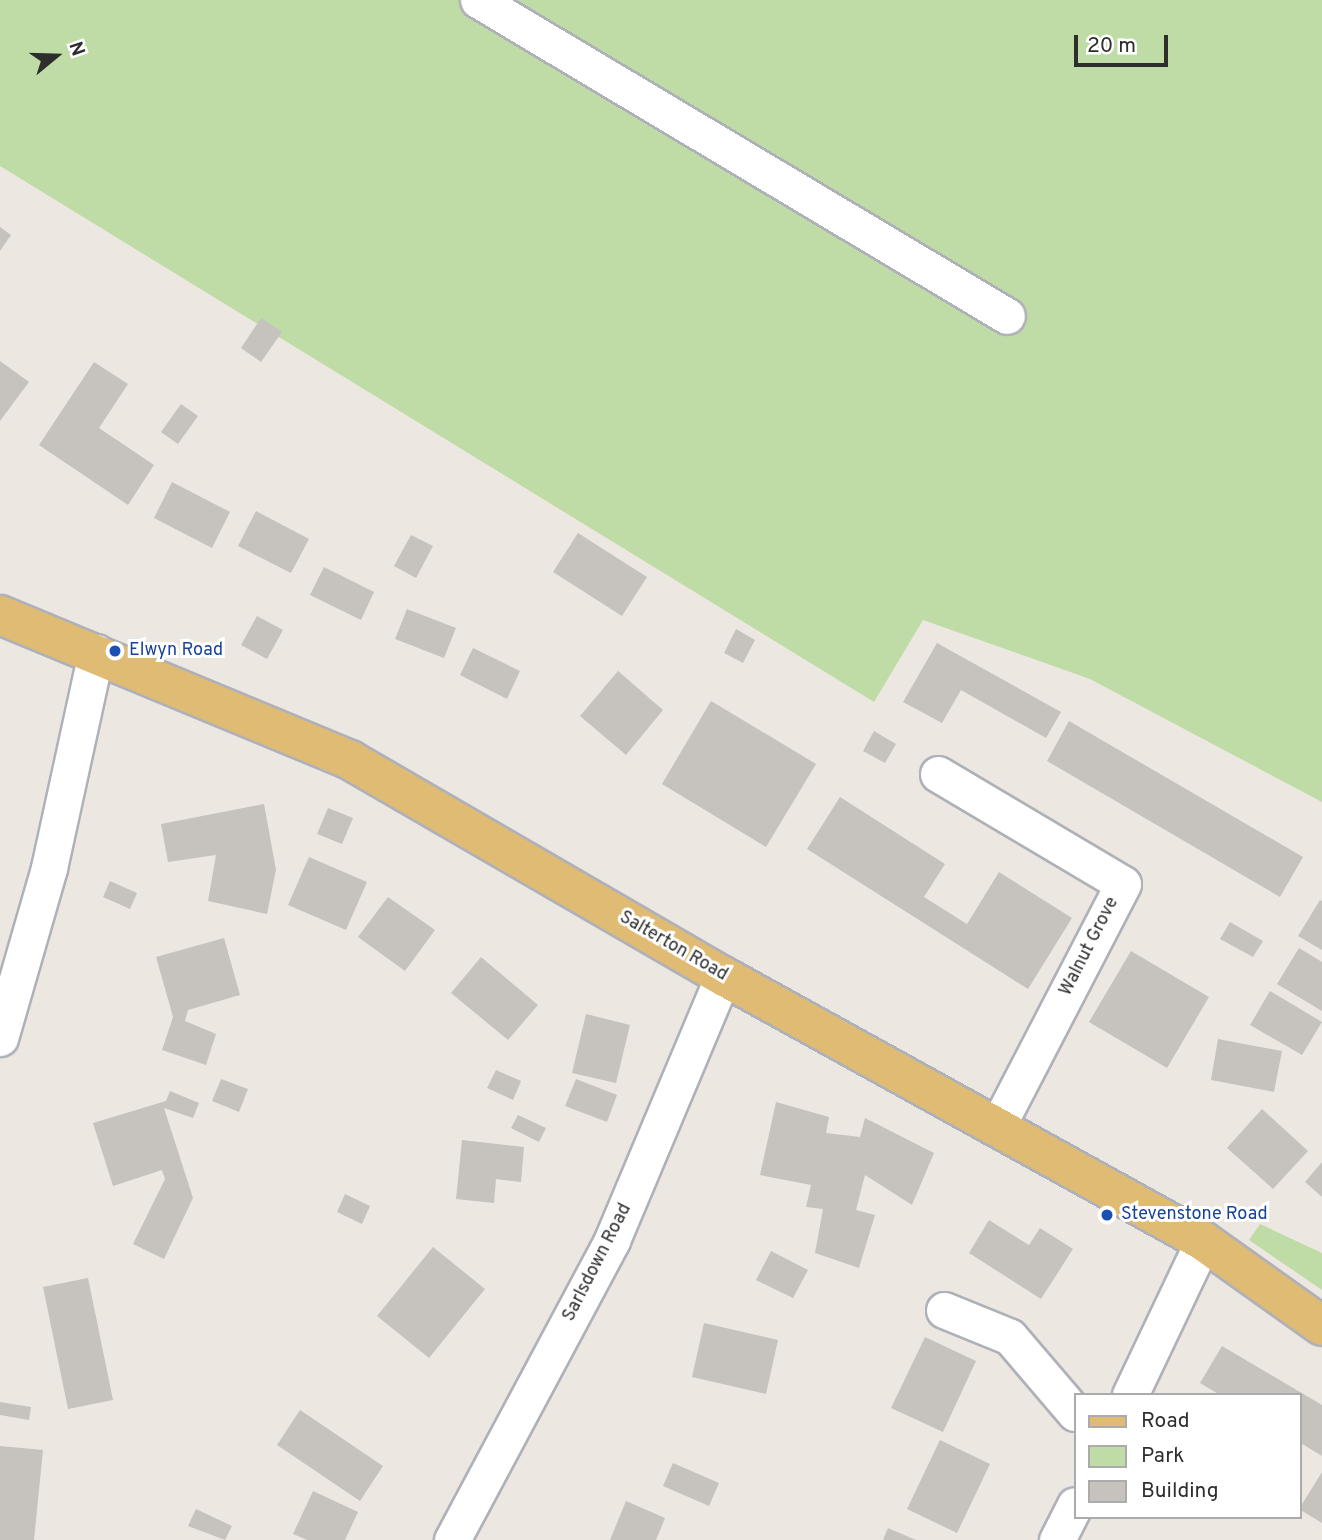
<!DOCTYPE html>
<html>
<head>
<meta charset="utf-8">
<style>
  body { margin:0 }
  #map { position:relative; width:1322px; height:1540px; overflow:hidden; background:#ede7e2; font-family:Overpass,sans-serif }
  div>[style] { position:absolute }
  [style*='--x'] { left:calc(var(--x)*1px); top:calc(var(--y)*1px); width:calc(var(--w)*1px); rotate:calc(var(--a)*1deg) }
  .green>* { inset:0; background:#bfdca6 }
  .building>* { inset:0; background:#c6c2bd }
  .roads { filter:drop-shadow(2px 0 #afb1b8) drop-shadow(-2px 0 #afb1b8) drop-shadow(0 2px #afb1b8) drop-shadow(0 -2px #afb1b8) }
  .minor>* { height:35px; margin:-17.5px; padding:0 17.5px; transform-origin:17.5px; border-radius:17.5px; background:#fff }
  .major>* { height:38px; margin:-19px; padding:0 19px; transform-origin:19px; border-radius:19px; background:#e0bb74 }
  .dots>* { width:19px; height:19px; translate:-50% -50%; box-sizing:border-box; border:4px solid #fff; border-radius:50% }
  span { translate:-50% -50%; white-space:nowrap; text-align:center; line-height:1.15; -webkit-text-stroke:6px #fff; paint-order:stroke }
  .transit-label { font-size:18px; color:#164399 }
  .left { translate:0 -50%; text-align:left }
  .street-label { font-size:18px; color:#2e2e2e }
  .legend { position:absolute; left:1074px; top:1393px; width:228px; height:126px; box-sizing:border-box; background:#fff; border:2px solid #ababab; margin:0; padding:9px 12px; list-style:none; font-size:21px; color:#2e2e2e }
  .legend li { display:flex; align-items:center; gap:14px; height:35px }
  .legend b { width:35px; border:2px solid #ababab }
  .north { position:absolute; left:21px; top:21px; width:70px; height:70px; -webkit-text-stroke:5px #fff; paint-order:stroke; rotate:71deg; font-size:19px; font-weight:700; line-height:28px; text-align:center; color:#2e2e2e }
  .north::after { content:''; display:block; margin:auto; width:24px; height:32px; background:#2e2e2e; clip-path:polygon(50% 0,100% 100%,50% 72%,0 100%) }
  .scale { position:absolute; left:1074px; top:35px; width:94px; height:32px; box-sizing:border-box; border:4px solid #2e2e2e; border-top:0; padding-left:9px; font-size:21px; line-height:24px; white-space:nowrap; color:#2e2e2e; -webkit-text-stroke:5px #fff; paint-order:stroke }
</style>
</head>
<body>
<div id="map">
  <div class="green">
    <i style="clip-path:polygon(0 0,1322px 0,1322px 802px,1090px 679px,923px 620px,874px 702px,0 166px)"></i>
    <i style="clip-path:polygon(1260px 1224px,1322px 1253px,1322px 1290px,1249px 1240px)"></i>
  </div>
  <div class="building">
    <i style="clip-path:polygon(0 227px,11px 235px,0 251px)"></i>
    <i style="clip-path:polygon(261px 318px,282px 332px,261px 362px,241px 348px)"></i>
    <i style="clip-path:polygon(0 361px,29px 382px,0 421px)"></i>
    <i style="clip-path:polygon(94px 362px,128px 384px,99px 428px,154px 465px,128px 505px,39px 445px)"></i>
    <i style="clip-path:polygon(181px 404px,198px 416px,178px 444px,161px 432px)"></i>
    <i style="clip-path:polygon(172px 482px,230px 512px,212px 548px,154px 518px)"></i>
    <i style="clip-path:polygon(256px 511px,309px 539px,291px 573px,238px 546px)"></i>
    <i style="clip-path:polygon(578px 533px,647px 577px,622px 616px,553px 572px)"></i>
    <i style="clip-path:polygon(411px 535px,433px 546px,416px 578px,394px 566px)"></i>
    <i style="clip-path:polygon(324px 567px,374px 592px,361px 620px,310px 595px)"></i>
    <i style="clip-path:polygon(407px 609px,456px 628px,444px 658px,395px 639px)"></i>
    <i style="clip-path:polygon(257px 616px,283px 630px,267px 659px,241px 645px)"></i>
    <i style="clip-path:polygon(736px 629px,755px 640px,743px 663px,724px 653px)"></i>
    <i style="clip-path:polygon(937px 643px,1061px 712px,1046px 738px,961px 690px,942px 723px,903px 702px)"></i>
    <i style="clip-path:polygon(473px 648px,520px 671px,507px 699px,460px 675px)"></i>
    <i style="clip-path:polygon(618px 671px,663px 710px,626px 755px,580px 716px)"></i>
    <i style="clip-path:polygon(711px 701px,816px 764px,766px 847px,662px 784px)"></i>
    <i style="clip-path:polygon(1069px 721px,1303px 857px,1280px 897px,1047px 761px)"></i>
    <i style="clip-path:polygon(874px 731px,896px 744px,885px 763px,863px 751px)"></i>
    <i style="clip-path:polygon(840px 797px,945px 864px,924px 897px,967px 924px,999px 872px,1072px 918px,1028px 989px,807px 849px)"></i>
    <i style="clip-path:polygon(264px 804px,276px 870px,267px 914px,208px 901px,216px 855px,168px 862px,161px 824px)"></i>
    <i style="clip-path:polygon(328px 808px,353px 818px,342px 844px,317px 834px)"></i>
    <i style="clip-path:polygon(309px 857px,367px 882px,346px 930px,288px 905px)"></i>
    <i style="clip-path:polygon(110px 881px,137px 893px,130px 909px,103px 897px)"></i>
    <i style="clip-path:polygon(388px 897px,435px 930px,405px 971px,358px 937px)"></i>
    <i style="clip-path:polygon(1320px 900px,1322px 901px,1322px 950px,1298px 936px)"></i>
    <i style="clip-path:polygon(1230px 922px,1263px 941px,1253px 957px,1220px 939px)"></i>
    <i style="clip-path:polygon(224px 938px,240px 995px,188px 1010px,185px 1021px,216px 1034px,206px 1065px,162px 1050px,173px 1017px,156px 957px)"></i>
    <i style="clip-path:polygon(1299px 948px,1322px 962px,1322px 1011px,1277px 984px)"></i>
    <i style="clip-path:polygon(1131px 951px,1209px 997px,1167px 1068px,1089px 1022px)"></i>
    <i style="clip-path:polygon(481px 957px,538px 1005px,508px 1040px,451px 993px)"></i>
    <i style="clip-path:polygon(1270px 991px,1322px 1022px,1302px 1055px,1250px 1025px)"></i>
    <i style="clip-path:polygon(586px 1014px,630px 1025px,616px 1083px,572px 1073px)"></i>
    <i style="clip-path:polygon(1218px 1039px,1282px 1051px,1274px 1092px,1211px 1080px)"></i>
    <i style="clip-path:polygon(496px 1070px,521px 1081px,513px 1100px,487px 1088px)"></i>
    <i style="clip-path:polygon(221px 1079px,248px 1089px,239px 1112px,212px 1101px)"></i>
    <i style="clip-path:polygon(576px 1079px,617px 1095px,607px 1122px,565px 1106px)"></i>
    <i style="clip-path:polygon(170px 1091px,199px 1103px,193px 1118px,164px 1108px,193px 1198px,164px 1259px,133px 1244px,165px 1179px,162px 1170px,113px 1186px,93px 1123px,166px 1101px)"></i>
    <i style="clip-path:polygon(776px 1102px,829px 1117px,826px 1133px,860px 1137px,865px 1118px,934px 1153px,912px 1205px,865px 1175px,856px 1210px,875px 1215px,859px 1268px,815px 1253px,823px 1209px,806px 1207px,811px 1185px,760px 1175px)"></i>
    <i style="clip-path:polygon(1262px 1109px,1308px 1151px,1273px 1189px,1227px 1148px)"></i>
    <i style="clip-path:polygon(518px 1115px,546px 1128px,539px 1142px,511px 1128px)"></i>
    <i style="clip-path:polygon(462px 1140px,524px 1147px,521px 1182px,496px 1179px,494px 1203px,456px 1199px)"></i>
    <i style="clip-path:polygon(1322px 1162px,1322px 1197px,1305px 1182px)"></i>
    <i style="clip-path:polygon(345px 1194px,370px 1206px,362px 1224px,337px 1212px)"></i>
    <i style="clip-path:polygon(989px 1220px,1029px 1245px,1040px 1228px,1073px 1249px,1041px 1299px,969px 1253px)"></i>
    <i style="clip-path:polygon(433px 1247px,485px 1289px,429px 1358px,377px 1316px)"></i>
    <i style="clip-path:polygon(771px 1251px,808px 1270px,793px 1298px,756px 1280px)"></i>
    <i style="clip-path:polygon(88px 1278px,113px 1400px,68px 1409px,43px 1287px)"></i>
    <i style="clip-path:polygon(704px 1323px,778px 1340px,766px 1394px,692px 1377px)"></i>
    <i style="clip-path:polygon(925px 1337px,976px 1361px,943px 1432px,891px 1408px)"></i>
    <i style="clip-path:polygon(1222px 1346px,1322px 1405px,1322px 1456px,1299px 1442px,1299px 1395px,1220px 1395px,1200px 1383px)"></i>
    <i style="clip-path:polygon(0 1402px,31px 1407px,29px 1420px,0 1415px)"></i>
    <i style="clip-path:polygon(300px 1410px,383px 1466px,360px 1501px,277px 1445px)"></i>
    <i style="clip-path:polygon(940px 1440px,990px 1464px,957px 1533px,907px 1509px)"></i>
    <i style="clip-path:polygon(0 1446px,43px 1450px,34px 1540px,0 1540px)"></i>
    <i style="clip-path:polygon(673px 1463px,719px 1483px,709px 1506px,663px 1486px)"></i>
    <i style="clip-path:polygon(1322px 1472px,1322px 1523px,1299px 1509px)"></i>
    <i style="clip-path:polygon(313px 1491px,358px 1512px,345px 1540px,307px 1540px,293px 1534px)"></i>
    <i style="clip-path:polygon(626px 1501px,665px 1518px,656px 1540px,610px 1540px)"></i>
    <i style="clip-path:polygon(196px 1509px,232px 1526px,225px 1540px,188px 1526px)"></i>
    <i style="clip-path:polygon(888px 1528px,916px 1540px,883px 1540px)"></i>
  </div>
  <div class="roads">
    <div class="minor">
      <i style="--x:478;--y:0;--w:616;--a:30.85"></i>
      <i style="--x:938;--y:774;--w:215;--a:30.7"></i>
      <i style="--x:1123;--y:884;--w:274;--a:117.4"></i>
      <i style="--x:0;--y:1038;--w:177;--a:-73.9"></i>
      <i style="--x:49;--y:868;--w:221;--a:-77.7"></i>
      <i style="--x:944;--y:1310;--w:71;--a:22.2"></i>
      <i style="--x:1010;--y:1337;--w:100;--a:49.5"></i>
      <i style="--x:1130;--y:1395;--w:170;--a:-64.6"></i>
      <i style="--x:452;--y:1540;--w:340;--a:-61.9"></i>
      <i style="--x:612;--y:1240;--w:286;--a:-67.2"></i>
      <i style="--x:1057;--y:1540;--w:39;--a:-63"></i>
    </div>
    <div class="major">
      <i style="--x:0;--y:615;--w:379;--a:22.5"></i>
      <i style="--x:350;--y:760;--w:431;--a:30.1"></i>
      <i style="--x:723;--y:976;--w:548;--a:28.9"></i>
      <i style="--x:1203;--y:1241;--w:146;--a:35.5"></i>
    </div>
  </div>
  <div class="dots">
    <i style="left:115px;top:651px;background:#1a4fb4"></i>
    <i style="left:1107px;top:1215px;background:#1a4fb4"></i>
  </div>
  <div class="transit-label">
    <span class="left" style="left:129px;top:651px">Elwyn Road</span>
    <span class="left" style="left:1121px;top:1215px">Stevenstone Road</span>
  </div>
  <div class="street-label">
    <span style="left:673px;top:947px;rotate:30deg">Salterton Road</span>
    <span style="left:1090px;top:947px;rotate:-63deg">Walnut Grove</span>
    <span style="left:598px;top:1263px;rotate:-63deg">Sarlsdown Road</span>
  </div>
  <ul class="legend">
  <li><b style="height:9px;background:#e0bb74"></b>Road</li>
  <li><b style="height:19px;background:#bfdca6"></b>Park</li>
  <li><b style="height:19px;background:#c6c2bd"></b>Building</li>
  </ul>
  <div class="north">N</div>
  <div class="scale">20 m</div>
</div>
</body>
</html>
